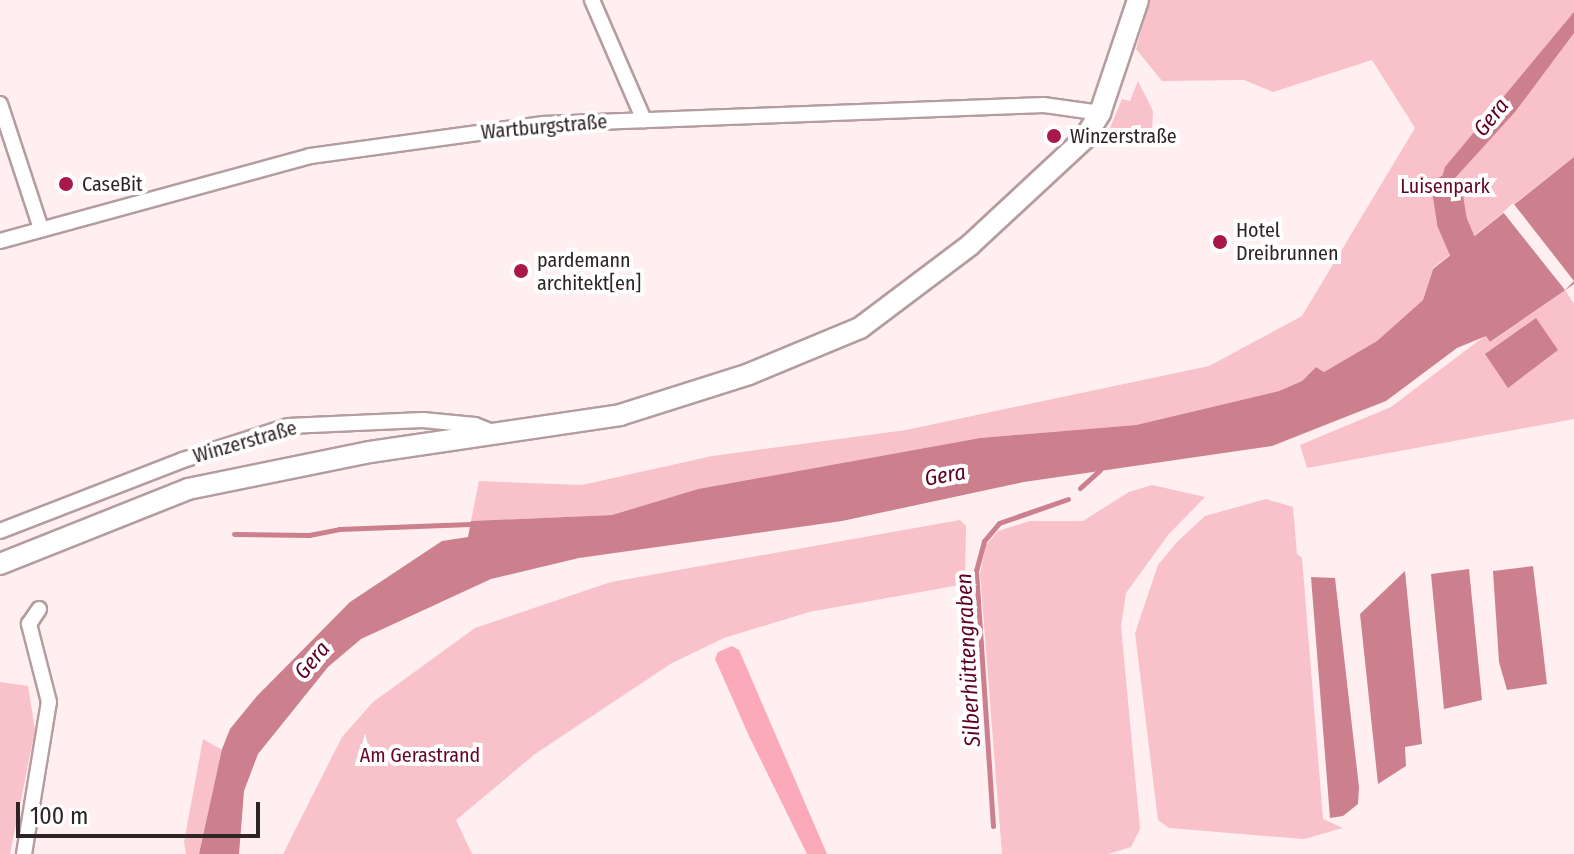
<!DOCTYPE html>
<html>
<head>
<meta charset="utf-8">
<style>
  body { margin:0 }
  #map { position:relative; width:1574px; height:854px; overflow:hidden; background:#ffeff1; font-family:"Fira Sans Condensed",sans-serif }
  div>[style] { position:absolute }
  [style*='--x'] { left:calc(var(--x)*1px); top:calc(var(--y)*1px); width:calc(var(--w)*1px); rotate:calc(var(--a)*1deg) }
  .green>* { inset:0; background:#f9c1ca }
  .forest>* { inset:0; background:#faaab8 }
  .water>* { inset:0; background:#cc808e }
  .pier>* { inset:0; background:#ffeff1 }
  .stream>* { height:5px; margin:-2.5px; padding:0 2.5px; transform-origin:2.5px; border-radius:2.5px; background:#cc808e }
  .river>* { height:30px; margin:-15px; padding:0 15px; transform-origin:15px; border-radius:15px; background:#cc808e }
  .roads { filter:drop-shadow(2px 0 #b49c9f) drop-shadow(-2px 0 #b49c9f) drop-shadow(0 2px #b49c9f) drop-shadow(0 -2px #b49c9f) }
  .street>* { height:14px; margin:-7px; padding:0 7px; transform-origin:7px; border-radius:7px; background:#fff }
  .secondary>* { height:20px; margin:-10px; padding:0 10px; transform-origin:10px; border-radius:10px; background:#fff }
  .dots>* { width:22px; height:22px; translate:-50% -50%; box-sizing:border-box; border:4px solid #fff; border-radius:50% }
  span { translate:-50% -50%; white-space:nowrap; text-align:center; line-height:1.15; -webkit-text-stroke:8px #fff; paint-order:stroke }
  .street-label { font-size:20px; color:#2e2426 }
  .poi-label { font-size:20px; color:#2e2426 }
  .left { translate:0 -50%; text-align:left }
  .park-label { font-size:20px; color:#640528 }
  .water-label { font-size:22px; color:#5f0024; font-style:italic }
  .scale { position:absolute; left:16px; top:802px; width:244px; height:36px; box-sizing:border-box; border:4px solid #2e2426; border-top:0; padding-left:10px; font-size:24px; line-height:28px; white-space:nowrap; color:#2e2426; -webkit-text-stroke:6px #fff; paint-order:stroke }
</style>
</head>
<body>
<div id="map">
  <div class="green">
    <i style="clip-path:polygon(1150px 0,1574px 0,1574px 157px,1433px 268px,1423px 300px,1377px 341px,1324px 372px,1316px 367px,1302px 381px,1279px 391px,1136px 425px,980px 438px,698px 489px,612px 515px,471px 521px,479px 481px,582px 485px,712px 456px,906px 430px,1209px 366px,1302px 316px,1415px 128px,1372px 60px,1273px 92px,1244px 80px,1162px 81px,1136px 49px)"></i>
    <i style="clip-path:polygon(1138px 81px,1153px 111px,1152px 130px,1138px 145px,1115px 147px,1105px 140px,1122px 99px,1130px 101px)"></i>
    <i style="clip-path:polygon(1565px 290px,1574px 304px,1574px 419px,1307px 468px,1300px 445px,1391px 407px,1486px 335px,1491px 342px)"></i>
    <i style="clip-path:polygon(1152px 485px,1205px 497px,1168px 535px,1126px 593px,1121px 626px,1140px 829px,1131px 847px,1108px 854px,1002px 854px,980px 574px,986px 545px,998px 531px,1030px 521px,1083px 521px,1129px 492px)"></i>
    <i style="clip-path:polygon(1266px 499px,1293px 507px,1297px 554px,1302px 558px,1323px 819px,1343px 828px,1304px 839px,1169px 828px,1158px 820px,1135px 633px,1158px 565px,1177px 542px,1205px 516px)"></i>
    <i style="clip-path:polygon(960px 520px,966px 526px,965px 584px,809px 612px,724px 638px,672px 663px,535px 754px,456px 820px,472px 854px,283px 854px,342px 737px,373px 702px,475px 628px,611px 582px)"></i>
    <i style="clip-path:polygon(0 682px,28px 686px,35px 730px,10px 854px,0 854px)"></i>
    <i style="clip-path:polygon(203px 739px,222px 750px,199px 854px,186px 854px,184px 842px)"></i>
  </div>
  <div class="forest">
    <i style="clip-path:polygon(732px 646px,739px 650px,827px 854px,807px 854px,749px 736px,715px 659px,718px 652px)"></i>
  </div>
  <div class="water">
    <i style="clip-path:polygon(1574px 12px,1574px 33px,1515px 112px,1455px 178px,1451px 204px,1458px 226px,1447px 235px,1438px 223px,1436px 197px,1445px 167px)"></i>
    <i style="clip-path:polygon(1574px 157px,1574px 284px,1490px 342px,1486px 336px,1457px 348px,1386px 401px,1272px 446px,1024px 482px,842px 521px,579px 558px,491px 579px,361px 639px,328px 667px,258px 754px,244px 791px,239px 854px,199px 854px,222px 749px,230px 729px,257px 696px,350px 602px,442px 541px,468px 537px,471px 521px,612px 515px,698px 489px,980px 438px,1136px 425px,1279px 391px,1302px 381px,1316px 367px,1324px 372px,1377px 341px,1423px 300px,1433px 269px)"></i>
    <i style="clip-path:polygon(1536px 318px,1558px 350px,1508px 388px,1485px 354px)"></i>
    <i style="clip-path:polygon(1533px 566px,1547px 684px,1507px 690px,1499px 662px,1493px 571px)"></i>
    <i style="clip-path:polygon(1469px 569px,1482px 700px,1444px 709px,1431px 574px)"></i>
    <i style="clip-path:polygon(1405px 571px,1422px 744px,1405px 747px,1406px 766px,1378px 784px,1360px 614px)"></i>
    <i style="clip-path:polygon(1311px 577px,1335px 578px,1359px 787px,1358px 804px,1343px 816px,1330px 818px)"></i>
  </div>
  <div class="pier">
    <i style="clip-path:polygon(1513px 203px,1574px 281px,1565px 290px,1503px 212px)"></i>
  </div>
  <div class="stream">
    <i style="--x:1080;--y:488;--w:27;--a:-42"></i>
    <i style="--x:234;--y:534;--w:75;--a:0.8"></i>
    <i style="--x:309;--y:535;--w:31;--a:-11"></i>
    <i style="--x:339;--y:529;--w:131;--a:-2.2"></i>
    <i style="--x:993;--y:826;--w:256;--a:-93.8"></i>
    <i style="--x:976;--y:571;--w:31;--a:-75"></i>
    <i style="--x:984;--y:541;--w:23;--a:-50"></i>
    <i style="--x:999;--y:523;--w:73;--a:-19.2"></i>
  </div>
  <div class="river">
    <i style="--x:1447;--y:190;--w:32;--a:81"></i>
    <i style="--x:1452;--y:222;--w:63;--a:66.7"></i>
  </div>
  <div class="roads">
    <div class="street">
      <i style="--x:592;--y:0;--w:131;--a:66.6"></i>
      <i style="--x:0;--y:104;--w:132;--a:71.8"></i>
      <i style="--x:0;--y:241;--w:321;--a:-15.3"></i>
      <i style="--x:310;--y:156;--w:236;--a:-7.8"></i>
      <i style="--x:544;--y:124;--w:500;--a:-2.18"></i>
      <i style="--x:1044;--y:105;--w:57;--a:8.1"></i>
      <i style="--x:0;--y:531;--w:196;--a:-21.2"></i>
      <i style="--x:183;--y:460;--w:110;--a:-17.9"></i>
      <i style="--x:288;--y:426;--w:135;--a:-2.5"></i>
      <i style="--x:423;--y:420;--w:52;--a:5.5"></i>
      <i style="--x:475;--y:425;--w:22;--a:22"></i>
      <i style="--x:24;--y:854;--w:154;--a:-80.7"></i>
      <i style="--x:49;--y:702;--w:81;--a:-104.4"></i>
      <i style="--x:29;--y:624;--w:18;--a:-56"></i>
    </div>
    <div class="secondary">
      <i style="--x:0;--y:564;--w:202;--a:-21.7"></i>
      <i style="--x:188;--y:489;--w:186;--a:-11.5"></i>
      <i style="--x:370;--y:452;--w:253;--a:-8.4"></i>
      <i style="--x:620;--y:415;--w:135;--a:-17.6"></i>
      <i style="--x:749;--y:374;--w:120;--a:-22.5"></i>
      <i style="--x:860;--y:328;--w:138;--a:-37"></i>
      <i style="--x:970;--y:245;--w:156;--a:-42.9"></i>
      <i style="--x:1084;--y:139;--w:31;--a:-58"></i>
      <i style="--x:1100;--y:113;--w:119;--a:-71.4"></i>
    </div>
  </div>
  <div class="dots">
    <i style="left:1054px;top:136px;background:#aa174b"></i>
    <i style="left:66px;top:184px;background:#aa174b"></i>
    <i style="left:1220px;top:242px;background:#aa174b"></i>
    <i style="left:521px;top:271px;background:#aa174b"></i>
  </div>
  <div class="street-label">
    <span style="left:544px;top:127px;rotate:-5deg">Wartburgstraße</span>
    <span style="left:245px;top:442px;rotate:-16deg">Winzerstraße</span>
  </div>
  <div class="poi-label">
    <span class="left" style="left:1070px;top:136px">Winzerstraße</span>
    <span class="left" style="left:82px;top:184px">CaseBit</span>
    <span class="left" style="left:1236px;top:242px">Hotel<br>Dreibrunnen</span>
    <span class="left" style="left:537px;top:272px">pardemann<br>architekt[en]</span>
  </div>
  <div class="park-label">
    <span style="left:1445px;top:186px">Luisenpark</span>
    <span style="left:420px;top:755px">Am Gerastrand</span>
  </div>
  <div class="water-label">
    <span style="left:1491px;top:117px;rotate:-51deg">Gera</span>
    <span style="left:945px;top:475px;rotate:-10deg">Gera</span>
    <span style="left:312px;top:660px;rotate:-50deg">Gera</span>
    <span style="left:968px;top:660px;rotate:-93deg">Silberhüttengraben</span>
  </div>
  <div class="scale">100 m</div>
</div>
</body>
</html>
